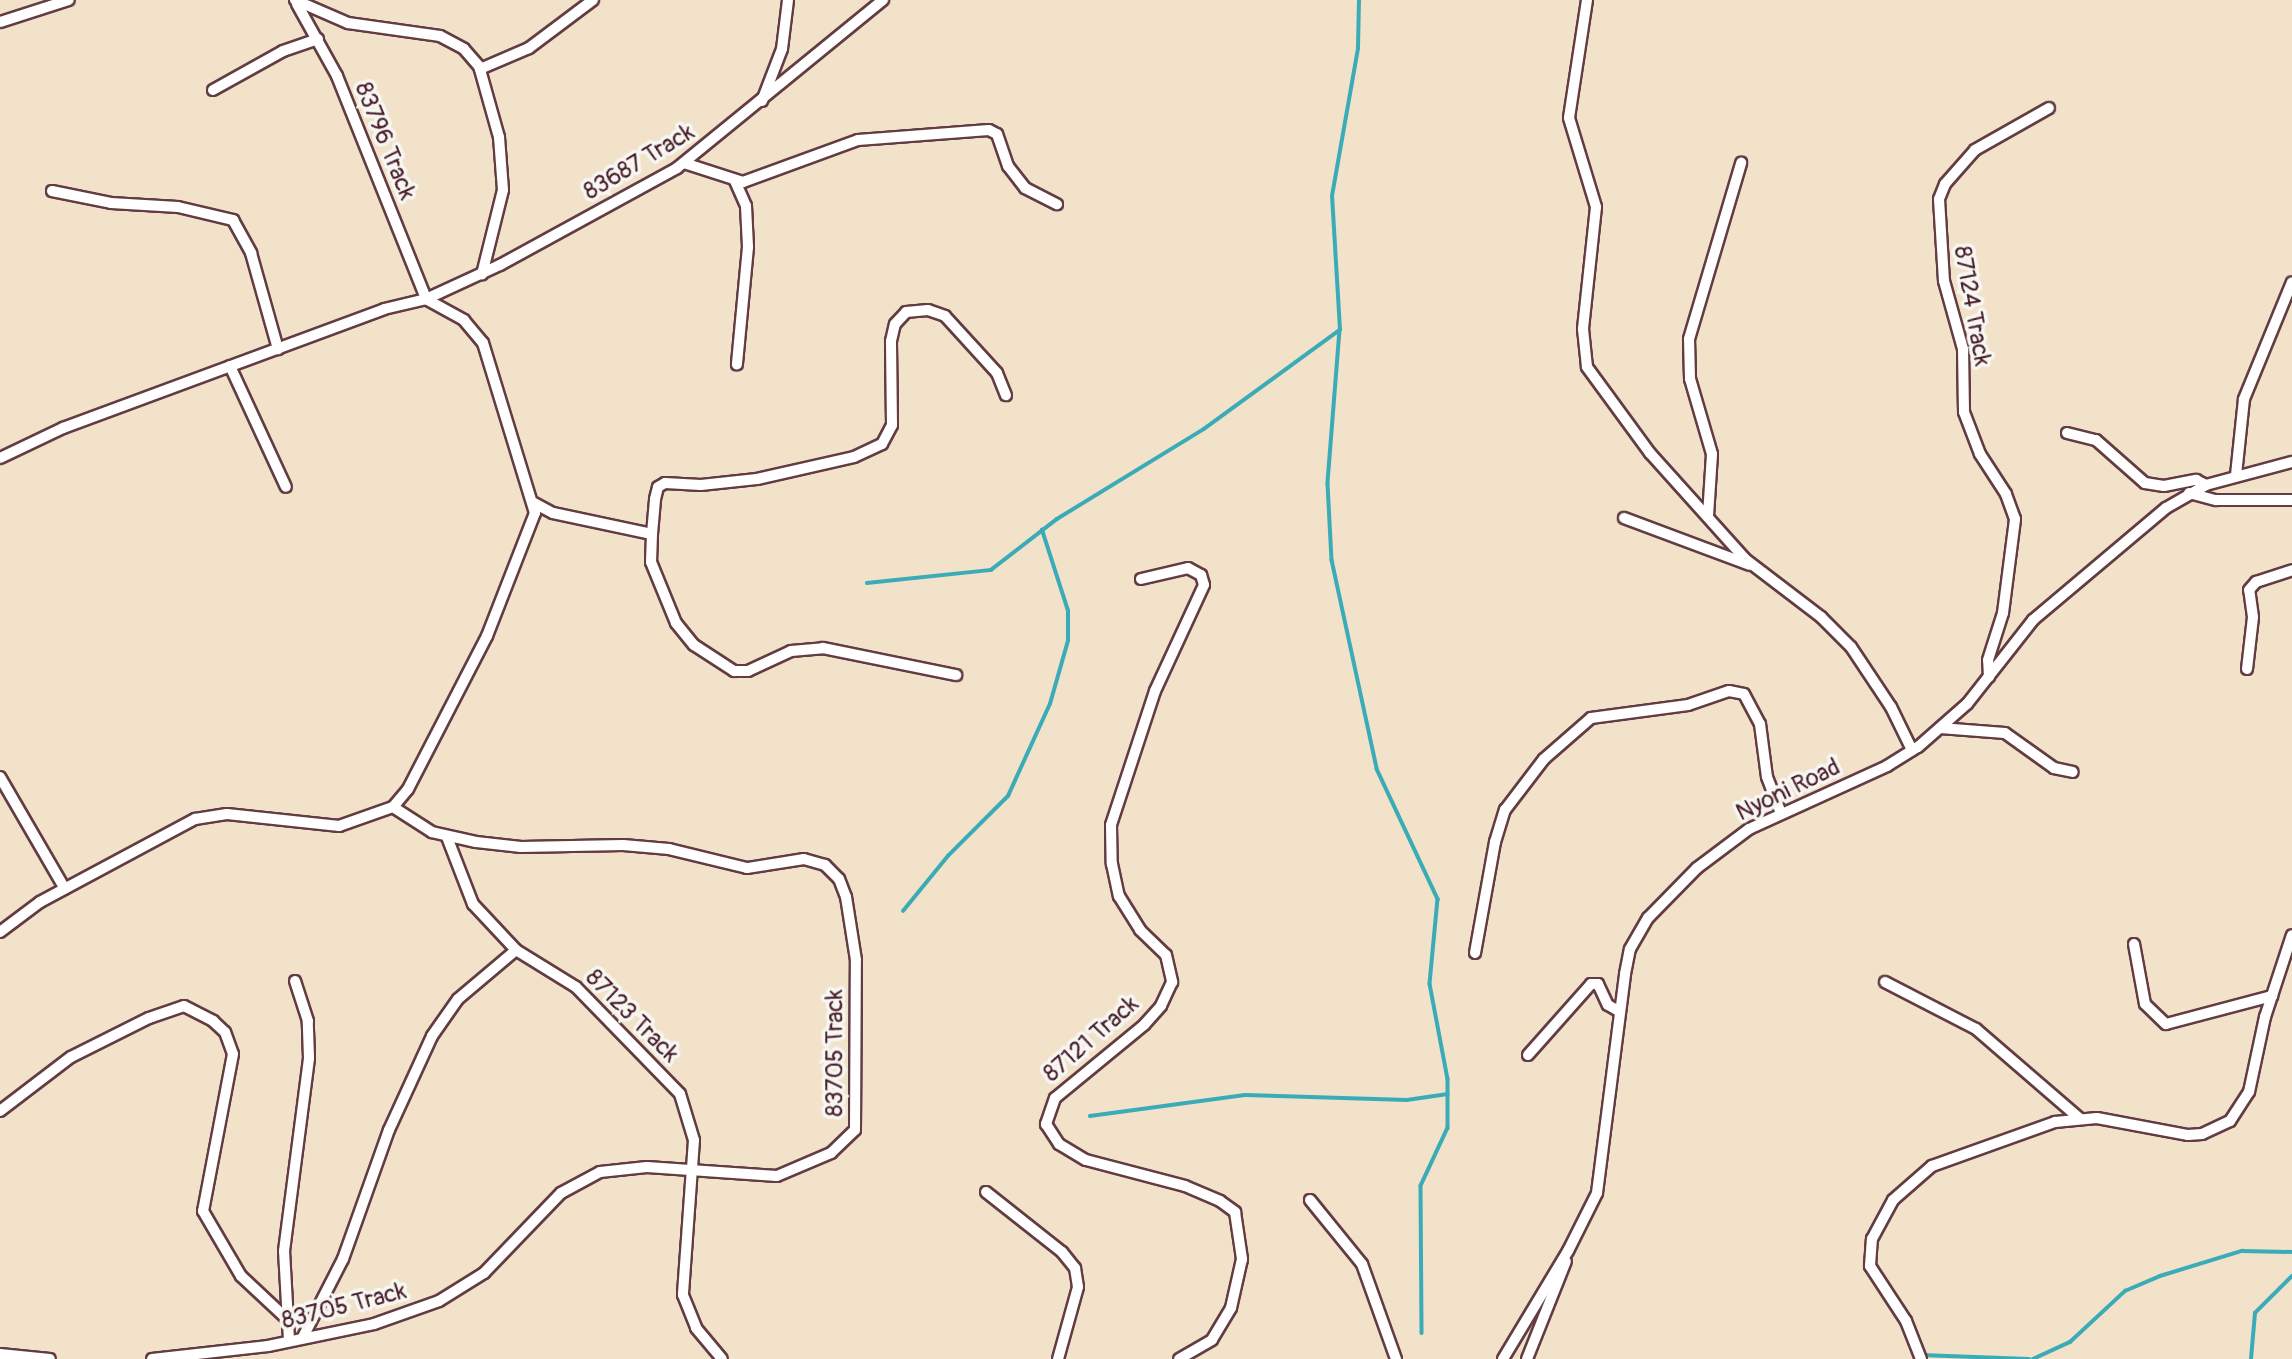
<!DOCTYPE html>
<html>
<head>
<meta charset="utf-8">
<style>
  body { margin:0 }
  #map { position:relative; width:2292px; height:1359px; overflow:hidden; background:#f2e2c9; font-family:Pangolin,sans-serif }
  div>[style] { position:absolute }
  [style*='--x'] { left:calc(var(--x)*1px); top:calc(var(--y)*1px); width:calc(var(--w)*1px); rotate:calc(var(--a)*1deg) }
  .stream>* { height:3.5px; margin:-1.75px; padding:0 1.75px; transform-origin:1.75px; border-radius:1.75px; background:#3bacb7 }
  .roads { filter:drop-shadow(2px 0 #633c43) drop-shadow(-2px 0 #633c43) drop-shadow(0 2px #633c43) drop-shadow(0 -2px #633c43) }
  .minor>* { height:10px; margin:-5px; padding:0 5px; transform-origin:5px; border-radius:5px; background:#fff }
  span { translate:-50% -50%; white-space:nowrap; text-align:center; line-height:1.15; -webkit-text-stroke:7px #f6f6f2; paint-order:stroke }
  .street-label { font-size:24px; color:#4a1f2b }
</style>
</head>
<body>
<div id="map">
  <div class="stream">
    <i style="--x:1340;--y:330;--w:154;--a:94.5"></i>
    <i style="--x:1328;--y:484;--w:76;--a:87"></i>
    <i style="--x:1332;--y:560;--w:214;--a:77.8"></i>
    <i style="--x:1377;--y:769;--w:144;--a:64.9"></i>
    <i style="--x:1438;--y:899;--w:85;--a:95.4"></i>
    <i style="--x:1430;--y:984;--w:97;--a:79.3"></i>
    <i style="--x:1448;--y:1079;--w:49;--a:90"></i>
    <i style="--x:1448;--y:1128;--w:64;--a:115"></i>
    <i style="--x:1421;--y:1186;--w:147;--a:89.6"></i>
    <i style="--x:867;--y:583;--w:125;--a:-6"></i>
    <i style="--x:991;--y:570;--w:83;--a:-37.7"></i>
    <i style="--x:1057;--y:519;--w:172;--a:-31.5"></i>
    <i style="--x:1204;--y:429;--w:168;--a:-36.1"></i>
    <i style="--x:1340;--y:330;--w:134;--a:-93.4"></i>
    <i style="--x:1332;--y:196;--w:150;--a:-80"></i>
    <i style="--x:1358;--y:48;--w:48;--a:-88.8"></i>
    <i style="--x:903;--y:911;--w:71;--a:-50.7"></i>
    <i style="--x:948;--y:856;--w:85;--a:-45"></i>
    <i style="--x:1008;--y:796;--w:101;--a:-65.5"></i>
    <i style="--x:1050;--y:704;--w:66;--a:-74.1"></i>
    <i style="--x:1068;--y:641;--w:30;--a:-90"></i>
    <i style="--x:1068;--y:611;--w:85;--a:-107.8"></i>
    <i style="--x:1090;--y:1116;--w:156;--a:-7.7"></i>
    <i style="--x:1245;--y:1095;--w:162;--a:1.8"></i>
    <i style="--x:1407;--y:1100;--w:41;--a:-8.3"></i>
    <i style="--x:1921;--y:1355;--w:108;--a:2.1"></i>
    <i style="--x:2033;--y:1359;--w:41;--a:-24.7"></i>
    <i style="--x:2070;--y:1342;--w:75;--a:-42.8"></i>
    <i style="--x:2125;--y:1291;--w:38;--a:-23"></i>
    <i style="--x:2160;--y:1276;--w:86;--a:-17"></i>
    <i style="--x:2242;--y:1251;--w:50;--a:1.1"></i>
    <i style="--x:2251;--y:1359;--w:46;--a:-85"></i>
    <i style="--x:2255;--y:1313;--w:52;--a:-45"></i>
  </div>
  <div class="roads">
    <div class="minor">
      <i style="--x:295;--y:0;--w:58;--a:23.5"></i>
      <i style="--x:348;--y:23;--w:93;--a:8"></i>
      <i style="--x:440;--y:36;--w:27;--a:28"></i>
      <i style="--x:464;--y:49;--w:23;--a:49"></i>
      <i style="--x:479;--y:66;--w:74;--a:74.3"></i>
      <i style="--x:499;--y:137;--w:53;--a:85.7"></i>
      <i style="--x:503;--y:190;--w:87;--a:104"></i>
      <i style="--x:1587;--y:0;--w:119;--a:98.7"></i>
      <i style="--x:1569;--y:118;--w:93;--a:73.1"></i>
      <i style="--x:1596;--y:207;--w:123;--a:96.1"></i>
      <i style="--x:1583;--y:329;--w:38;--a:84"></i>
      <i style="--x:1587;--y:367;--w:107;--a:53.8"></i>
      <i style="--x:1650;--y:453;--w:142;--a:48.1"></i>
      <i style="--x:1745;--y:559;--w:96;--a:37.3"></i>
      <i style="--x:1821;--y:617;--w:42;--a:45"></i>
      <i style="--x:1851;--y:647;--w:72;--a:56.3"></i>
      <i style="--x:1891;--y:707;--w:48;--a:64"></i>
      <i style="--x:297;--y:4;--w:82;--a:60.9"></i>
      <i style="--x:337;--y:76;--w:240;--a:68.2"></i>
      <i style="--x:0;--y:22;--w:72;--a:-17.7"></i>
      <i style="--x:480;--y:69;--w:53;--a:-23.2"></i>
      <i style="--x:529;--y:48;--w:80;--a:-36.9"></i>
      <i style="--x:213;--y:90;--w:80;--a:-29.1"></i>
      <i style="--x:283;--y:51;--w:37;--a:-19"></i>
      <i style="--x:762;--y:101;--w:56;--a:-69"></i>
      <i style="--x:782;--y:49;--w:49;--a:-83"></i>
      <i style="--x:684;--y:163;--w:62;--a:17.9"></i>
      <i style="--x:743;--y:182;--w:122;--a:-20.1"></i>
      <i style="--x:858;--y:140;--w:131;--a:-4.4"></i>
      <i style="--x:989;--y:130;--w:9;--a:27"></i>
      <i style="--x:997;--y:134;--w:34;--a:71"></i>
      <i style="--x:1008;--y:166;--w:28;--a:52"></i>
      <i style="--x:1025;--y:188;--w:36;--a:27"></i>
      <i style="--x:735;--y:181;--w:27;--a:66"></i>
      <i style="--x:746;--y:206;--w:41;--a:87.2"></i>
      <i style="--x:748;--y:247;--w:118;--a:95.4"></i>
      <i style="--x:52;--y:191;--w:60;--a:11.5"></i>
      <i style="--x:111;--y:203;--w:67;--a:3.4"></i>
      <i style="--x:178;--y:207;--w:57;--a:13.3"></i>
      <i style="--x:233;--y:220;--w:38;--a:61"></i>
      <i style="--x:251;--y:253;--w:100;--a:74.3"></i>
      <i style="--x:230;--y:366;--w:133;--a:65.2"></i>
      <i style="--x:2067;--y:433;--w:30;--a:14"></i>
      <i style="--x:2096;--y:440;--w:65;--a:41.3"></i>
      <i style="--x:2145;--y:483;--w:19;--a:9"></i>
      <i style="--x:2164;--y:486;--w:33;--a:-11"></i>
      <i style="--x:2196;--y:480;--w:11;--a:27"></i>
      <i style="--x:0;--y:458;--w:70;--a:-25.5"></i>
      <i style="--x:63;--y:428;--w:342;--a:-20.3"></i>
      <i style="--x:384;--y:309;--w:43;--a:-13.4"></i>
      <i style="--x:426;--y:299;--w:81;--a:-24.7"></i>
      <i style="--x:500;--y:265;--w:202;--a:-28.7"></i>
      <i style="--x:677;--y:168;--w:266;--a:-39.2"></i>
      <i style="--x:2236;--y:475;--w:76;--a:-84"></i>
      <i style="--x:2244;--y:399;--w:126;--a:-67.7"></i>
      <i style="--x:2189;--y:493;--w:28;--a:15"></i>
      <i style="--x:2216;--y:500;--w:76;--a:0"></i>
      <i style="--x:534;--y:503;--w:21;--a:28"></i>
      <i style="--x:553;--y:513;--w:101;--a:12"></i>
      <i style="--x:652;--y:534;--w:35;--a:-85"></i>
      <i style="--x:655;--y:499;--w:12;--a:-76"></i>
      <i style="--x:658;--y:487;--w:8;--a:-30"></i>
      <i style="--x:665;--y:483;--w:36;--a:3"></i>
      <i style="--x:701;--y:485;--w:56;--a:-6.1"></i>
      <i style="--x:757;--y:479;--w:99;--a:-12.8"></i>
      <i style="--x:854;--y:457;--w:31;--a:-25"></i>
      <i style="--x:882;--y:444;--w:21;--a:-62"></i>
      <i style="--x:892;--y:425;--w:84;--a:-90.7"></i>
      <i style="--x:891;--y:341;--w:17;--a:-77"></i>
      <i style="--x:895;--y:324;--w:16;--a:-47"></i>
      <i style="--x:906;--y:312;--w:22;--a:-5"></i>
      <i style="--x:928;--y:310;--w:18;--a:19"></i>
      <i style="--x:945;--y:316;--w:77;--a:47.6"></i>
      <i style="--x:997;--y:373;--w:24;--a:68"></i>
      <i style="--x:1708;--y:516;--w:62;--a:-86.3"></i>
      <i style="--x:1712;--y:454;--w:78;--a:-106.3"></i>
      <i style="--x:1690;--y:379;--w:40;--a:-91.4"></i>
      <i style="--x:1689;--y:339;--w:184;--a:-73.5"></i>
      <i style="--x:1624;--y:518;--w:134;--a:20.5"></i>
      <i style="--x:652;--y:534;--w:28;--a:92"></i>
      <i style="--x:651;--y:562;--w:66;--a:67.7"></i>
      <i style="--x:676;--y:623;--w:28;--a:51"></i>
      <i style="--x:694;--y:645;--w:48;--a:33"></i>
      <i style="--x:734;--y:671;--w:14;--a:0"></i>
      <i style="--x:748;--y:671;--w:47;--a:-24.9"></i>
      <i style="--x:791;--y:651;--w:32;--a:-5"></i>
      <i style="--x:823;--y:648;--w:136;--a:11.5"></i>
      <i style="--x:1141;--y:579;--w:48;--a:-13.2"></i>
      <i style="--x:1188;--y:568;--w:15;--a:28"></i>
      <i style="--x:1201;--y:575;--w:10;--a:73"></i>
      <i style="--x:1204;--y:585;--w:117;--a:114.8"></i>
      <i style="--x:1155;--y:691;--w:141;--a:108.2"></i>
      <i style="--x:1111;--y:825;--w:39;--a:89"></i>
      <i style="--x:1112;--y:864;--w:33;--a:78"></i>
      <i style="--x:1119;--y:896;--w:40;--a:58"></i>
      <i style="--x:1140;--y:930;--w:36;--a:44"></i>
      <i style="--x:1166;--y:955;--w:28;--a:77"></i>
      <i style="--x:1172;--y:982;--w:26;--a:115"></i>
      <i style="--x:1161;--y:1006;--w:25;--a:132"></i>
      <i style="--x:1144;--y:1025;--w:115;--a:140.6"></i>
      <i style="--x:1055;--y:1098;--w:28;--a:109"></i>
      <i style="--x:1046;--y:1124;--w:24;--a:57"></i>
      <i style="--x:1059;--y:1144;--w:31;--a:31"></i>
      <i style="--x:1086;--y:1160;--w:102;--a:14.7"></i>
      <i style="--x:1185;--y:1186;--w:38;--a:23"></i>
      <i style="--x:1220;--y:1201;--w:19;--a:36"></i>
      <i style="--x:1235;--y:1212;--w:48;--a:81.5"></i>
      <i style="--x:1242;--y:1259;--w:50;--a:102.7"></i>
      <i style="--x:1231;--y:1308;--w:37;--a:121"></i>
      <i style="--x:1212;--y:1340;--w:38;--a:150"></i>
      <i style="--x:2247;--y:669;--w:52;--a:-83.4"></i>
      <i style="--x:2253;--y:617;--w:27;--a:-98"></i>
      <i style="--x:2249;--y:590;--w:11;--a:-49"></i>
      <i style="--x:2256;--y:582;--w:38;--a:-18"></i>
      <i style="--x:1989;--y:677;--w:17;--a:-93"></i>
      <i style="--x:1988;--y:660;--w:49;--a:-72.3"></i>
      <i style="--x:2003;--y:613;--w:95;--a:-82.7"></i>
      <i style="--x:2015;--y:519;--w:27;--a:-110"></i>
      <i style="--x:2006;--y:494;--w:48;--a:-123"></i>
      <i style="--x:1980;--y:454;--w:45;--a:-110.9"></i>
      <i style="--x:1964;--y:412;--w:63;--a:-90.9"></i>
      <i style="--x:1963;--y:349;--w:71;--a:-105.6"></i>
      <i style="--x:1944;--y:281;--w:82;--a:-93.5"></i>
      <i style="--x:1939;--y:199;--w:16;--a:-68"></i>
      <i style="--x:1945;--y:184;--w:45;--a:-48.6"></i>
      <i style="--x:1975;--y:150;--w:85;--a:-29.6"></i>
      <i style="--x:1940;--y:728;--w:65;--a:4.4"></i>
      <i style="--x:2005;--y:733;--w:60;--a:35.5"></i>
      <i style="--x:2054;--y:768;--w:19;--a:12"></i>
      <i style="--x:0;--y:777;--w:129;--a:59.9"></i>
      <i style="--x:447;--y:837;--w:72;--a:68.8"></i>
      <i style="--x:473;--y:904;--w:63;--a:46.9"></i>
      <i style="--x:0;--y:932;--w:50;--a:-36.9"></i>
      <i style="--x:40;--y:902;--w:176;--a:-28.2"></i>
      <i style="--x:195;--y:819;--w:32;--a:-9"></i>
      <i style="--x:227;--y:814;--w:113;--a:6.1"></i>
      <i style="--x:339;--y:826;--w:57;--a:-19.4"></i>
      <i style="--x:393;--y:807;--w:23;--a:-50"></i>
      <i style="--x:408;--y:789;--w:172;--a:-62.7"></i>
      <i style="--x:487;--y:636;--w:132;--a:-68.7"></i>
      <i style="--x:535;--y:513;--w:178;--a:-107"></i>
      <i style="--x:483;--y:343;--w:30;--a:-130"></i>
      <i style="--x:464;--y:320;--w:43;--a:-151.1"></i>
      <i style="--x:2134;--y:944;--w:61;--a:79.6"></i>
      <i style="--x:2145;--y:1004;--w:29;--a:44"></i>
      <i style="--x:2166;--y:1024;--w:110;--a:-14.8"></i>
      <i style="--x:1475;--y:953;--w:113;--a:-79.8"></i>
      <i style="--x:1495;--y:842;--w:34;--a:-73"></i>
      <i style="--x:1505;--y:810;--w:64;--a:-52.6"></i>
      <i style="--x:1544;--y:759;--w:62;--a:-41.1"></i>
      <i style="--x:1591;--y:718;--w:98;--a:-7.6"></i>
      <i style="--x:1688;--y:705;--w:43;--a:-18.9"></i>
      <i style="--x:1729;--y:691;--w:15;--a:11"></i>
      <i style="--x:1744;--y:694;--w:34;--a:62"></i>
      <i style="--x:1760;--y:724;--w:53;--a:82.5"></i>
      <i style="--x:1767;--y:777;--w:39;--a:69"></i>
      <i style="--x:1885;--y:982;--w:102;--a:27.3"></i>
      <i style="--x:1976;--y:1029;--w:136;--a:40.8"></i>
      <i style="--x:1528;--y:1055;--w:95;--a:-48.4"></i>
      <i style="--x:1591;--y:984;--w:7;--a:0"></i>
      <i style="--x:1598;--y:984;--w:23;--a:65"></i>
      <i style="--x:1608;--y:1005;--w:13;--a:29"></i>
      <i style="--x:0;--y:1111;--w:89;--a:-37.3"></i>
      <i style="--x:71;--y:1057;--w:87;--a:-26.6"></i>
      <i style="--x:149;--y:1018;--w:37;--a:-19"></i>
      <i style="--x:184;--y:1006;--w:33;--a:27"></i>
      <i style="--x:213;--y:1021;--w:16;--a:43"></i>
      <i style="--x:225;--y:1032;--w:23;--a:70"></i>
      <i style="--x:233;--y:1054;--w:160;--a:100.8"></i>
      <i style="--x:203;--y:1211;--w:75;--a:59.7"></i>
      <i style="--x:241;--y:1276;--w:62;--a:43"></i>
      <i style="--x:986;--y:1192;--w:97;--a:38.3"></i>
      <i style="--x:1062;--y:1252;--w:21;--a:51"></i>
      <i style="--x:1075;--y:1268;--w:19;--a:81"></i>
      <i style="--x:1078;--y:1287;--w:75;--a:105.5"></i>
      <i style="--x:1310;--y:1200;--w:82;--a:50.9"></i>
      <i style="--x:1362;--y:1264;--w:101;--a:70.3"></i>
      <i style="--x:303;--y:1337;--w:88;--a:-62.9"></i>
      <i style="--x:343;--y:1259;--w:137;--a:-70.4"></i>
      <i style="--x:389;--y:1130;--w:103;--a:-65.4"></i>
      <i style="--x:432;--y:1036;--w:45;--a:-54.9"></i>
      <i style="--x:458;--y:999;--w:76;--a:-40.2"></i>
      <i style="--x:516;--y:950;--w:70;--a:31.7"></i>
      <i style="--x:576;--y:987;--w:149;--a:45.8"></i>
      <i style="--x:680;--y:1094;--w:48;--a:73.1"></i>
      <i style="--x:694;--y:1140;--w:155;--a:94.1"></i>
      <i style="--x:683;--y:1295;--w:35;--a:68"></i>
      <i style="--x:696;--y:1328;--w:40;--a:50"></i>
      <i style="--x:289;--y:1340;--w:89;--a:-93.2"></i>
      <i style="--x:284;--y:1251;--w:195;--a:-82.6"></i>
      <i style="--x:309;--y:1058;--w:37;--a:-92"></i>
      <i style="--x:308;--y:1021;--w:42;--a:-108"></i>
      <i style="--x:0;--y:1354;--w:50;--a:5.7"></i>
      <i style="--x:152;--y:1359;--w:117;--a:-6.4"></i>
      <i style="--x:268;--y:1346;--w:108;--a:-11.7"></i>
      <i style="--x:374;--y:1324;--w:69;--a:-19.5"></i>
      <i style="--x:439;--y:1301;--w:53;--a:-31.9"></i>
      <i style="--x:484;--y:1273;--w:111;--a:-46.1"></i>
      <i style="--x:561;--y:1193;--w:44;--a:-28.3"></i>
      <i style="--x:600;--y:1172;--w:47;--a:-6.1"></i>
      <i style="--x:647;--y:1167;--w:130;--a:4"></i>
      <i style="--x:777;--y:1176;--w:59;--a:-23.1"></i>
      <i style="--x:831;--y:1153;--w:33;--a:-44"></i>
      <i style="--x:855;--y:1130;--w:170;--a:-89.7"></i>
      <i style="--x:856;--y:960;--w:64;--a:-99"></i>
      <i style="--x:846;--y:897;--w:19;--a:-111"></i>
      <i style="--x:839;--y:879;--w:20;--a:-135"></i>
      <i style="--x:825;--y:865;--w:22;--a:-164"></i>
      <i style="--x:804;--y:859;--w:58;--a:171"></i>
      <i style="--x:747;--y:868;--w:80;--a:-166.3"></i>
      <i style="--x:669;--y:849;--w:46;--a:-175"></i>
      <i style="--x:623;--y:845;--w:102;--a:178.9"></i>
      <i style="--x:521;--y:847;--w:45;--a:-173.7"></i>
      <i style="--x:476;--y:842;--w:45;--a:-167.2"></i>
      <i style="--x:432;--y:832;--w:46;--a:-147.3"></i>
      <i style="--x:1503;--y:1359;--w:126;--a:-59"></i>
      <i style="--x:1568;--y:1251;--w:65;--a:-63.4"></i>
      <i style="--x:1597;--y:1193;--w:221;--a:-82.7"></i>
      <i style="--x:1625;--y:974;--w:25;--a:-79"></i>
      <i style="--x:1630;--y:949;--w:36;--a:-60"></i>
      <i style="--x:1648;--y:918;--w:70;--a:-45.6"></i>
      <i style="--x:1697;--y:868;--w:65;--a:-36.9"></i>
      <i style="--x:1749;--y:829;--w:152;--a:-24.5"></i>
      <i style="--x:1887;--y:766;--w:36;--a:-32"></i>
      <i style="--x:1918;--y:747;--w:65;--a:-41.3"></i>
      <i style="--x:1967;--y:704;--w:107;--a:-51.8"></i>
      <i style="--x:2033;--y:620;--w:174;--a:-40.1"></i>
      <i style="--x:2166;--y:508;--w:46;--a:-29.9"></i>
      <i style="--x:2206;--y:485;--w:89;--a:-15"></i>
      <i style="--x:1527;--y:1359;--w:105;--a:-68.3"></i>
      <i style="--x:1921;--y:1359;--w:41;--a:-111.5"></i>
      <i style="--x:1906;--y:1321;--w:66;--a:-123.2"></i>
      <i style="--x:1870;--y:1266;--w:27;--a:-86"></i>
      <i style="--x:1872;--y:1239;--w:44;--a:-61.7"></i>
      <i style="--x:1893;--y:1200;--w:52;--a:-41.1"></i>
      <i style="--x:1932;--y:1166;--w:131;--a:-19.7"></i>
      <i style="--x:2055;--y:1122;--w:42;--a:-5.4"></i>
      <i style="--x:2097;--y:1118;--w:93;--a:10.6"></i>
      <i style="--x:2188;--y:1135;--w:14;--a:-4"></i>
      <i style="--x:2202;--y:1134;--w:31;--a:-25"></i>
      <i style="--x:2230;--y:1121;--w:35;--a:-57"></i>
      <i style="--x:2249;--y:1092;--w:77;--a:-78"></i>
      <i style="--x:2265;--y:1017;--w:86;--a:-71.8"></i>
    </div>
  </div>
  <div class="street-label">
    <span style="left:385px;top:141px;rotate:68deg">83796 Track</span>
    <span style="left:639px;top:162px;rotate:-31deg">83687 Track</span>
    <span style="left:1972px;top:306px;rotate:80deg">87124 Track</span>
    <span style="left:1788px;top:790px;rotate:-26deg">Nyoni Road</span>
    <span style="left:632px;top:1016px;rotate:45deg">87123 Track</span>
    <span style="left:1091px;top:1039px;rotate:-41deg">87121 Track</span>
    <span style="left:835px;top:1053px;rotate:-90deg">83705 Track</span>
    <span style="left:344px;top:1306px;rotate:-14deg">83705 Track</span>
  </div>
</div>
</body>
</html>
